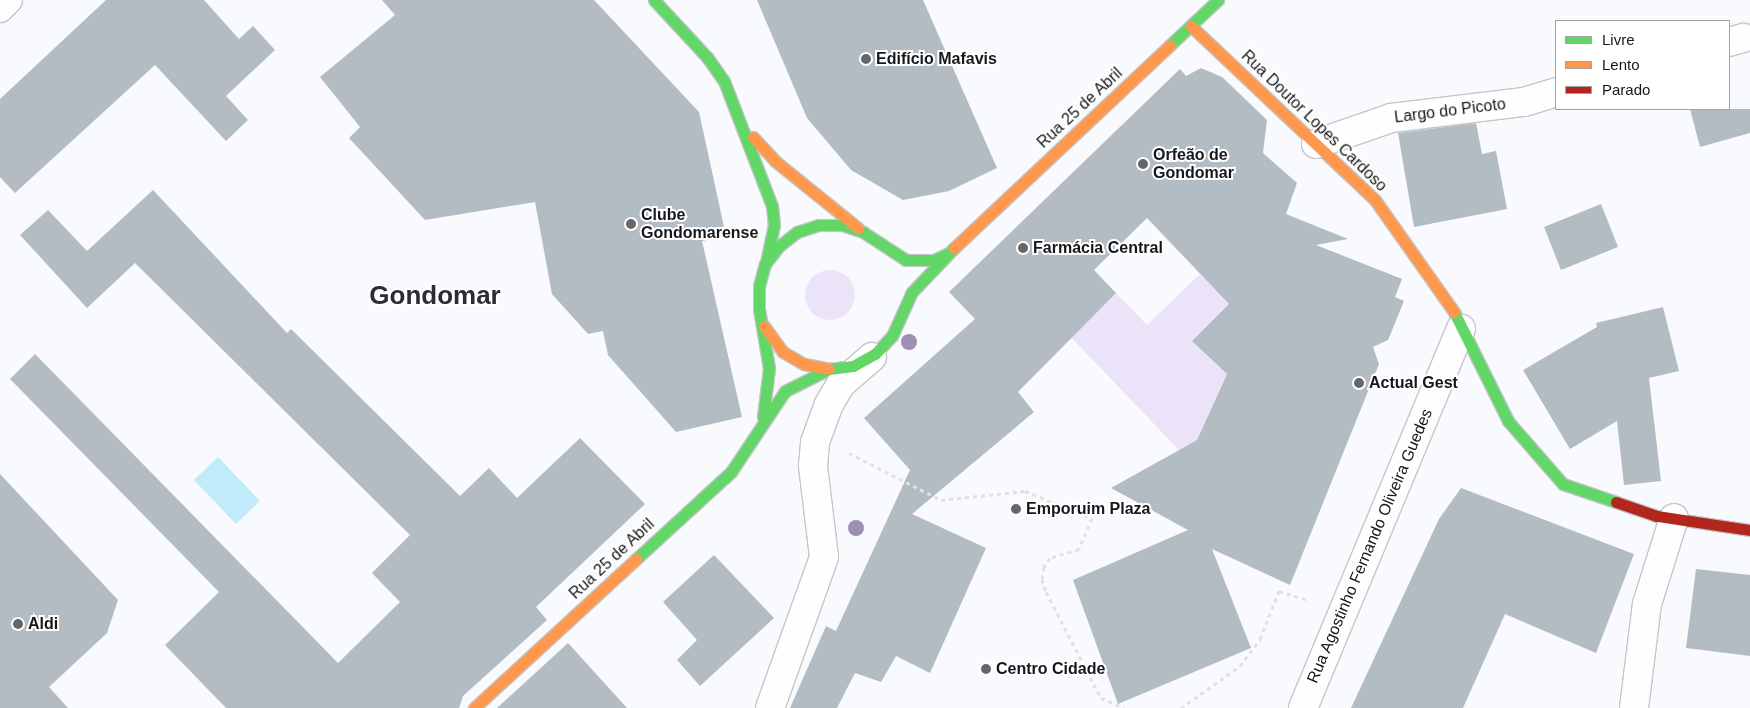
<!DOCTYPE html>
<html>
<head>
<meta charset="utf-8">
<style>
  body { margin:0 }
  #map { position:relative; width:1750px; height:708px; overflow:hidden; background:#f8fafd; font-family:Helvetica,sans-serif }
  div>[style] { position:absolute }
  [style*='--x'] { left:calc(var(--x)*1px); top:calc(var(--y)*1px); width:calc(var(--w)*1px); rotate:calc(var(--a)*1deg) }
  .green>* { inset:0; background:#ebe4f9 }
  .round { border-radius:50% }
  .water>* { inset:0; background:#bfebfa }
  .building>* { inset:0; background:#b3bcc3 }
  .path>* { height:3px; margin-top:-1.5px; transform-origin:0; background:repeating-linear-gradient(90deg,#e1e1e3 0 4px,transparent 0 8px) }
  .roads { filter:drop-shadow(1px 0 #c4c6c8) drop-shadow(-1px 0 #c4c6c8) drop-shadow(0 1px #c4c6c8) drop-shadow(0 -1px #c4c6c8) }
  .street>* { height:28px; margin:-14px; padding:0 14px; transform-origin:14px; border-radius:14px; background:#fefeff }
  .fast>* { height:11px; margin:-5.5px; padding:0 5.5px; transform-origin:5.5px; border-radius:5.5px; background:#63d668 }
  .slow>* { height:11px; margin:-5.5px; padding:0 5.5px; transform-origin:5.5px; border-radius:5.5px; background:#ff974d }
  .jam>* { height:11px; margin:-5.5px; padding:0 5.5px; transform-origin:5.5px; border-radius:5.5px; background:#b3261e }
  .trees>* { width:16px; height:16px; margin:-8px; border-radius:50%; background:#9d8fb1 }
  .dots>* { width:14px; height:14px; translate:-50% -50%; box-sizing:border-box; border:2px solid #fff; border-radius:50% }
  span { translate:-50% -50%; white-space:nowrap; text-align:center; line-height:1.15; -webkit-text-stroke:4px #fff; paint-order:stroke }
  .poi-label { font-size:16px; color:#16171a; font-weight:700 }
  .left { translate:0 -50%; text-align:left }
  .street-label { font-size:16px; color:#16171a }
  .town-label { font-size:26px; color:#2a2d33; font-weight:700 }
  .legend { position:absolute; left:1555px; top:20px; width:175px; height:90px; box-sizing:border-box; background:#fff; border:1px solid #a2a2a3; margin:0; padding:6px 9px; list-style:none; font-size:15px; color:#16171a }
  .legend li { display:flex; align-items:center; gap:10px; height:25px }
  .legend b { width:25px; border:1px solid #a2a2a3 }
</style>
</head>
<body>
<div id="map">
  <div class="green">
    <i class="round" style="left:805px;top:270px;width:50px;height:50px"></i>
    <i style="clip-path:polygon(1200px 274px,1249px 324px,1197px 440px,1179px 450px,1066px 332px,1093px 315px,1116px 293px,1147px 325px)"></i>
  </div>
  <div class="water">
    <i style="clip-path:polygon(218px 457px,260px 501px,236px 524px,194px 480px)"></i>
  </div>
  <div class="building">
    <i style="clip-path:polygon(106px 0,204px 0,239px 39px,253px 26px,275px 50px,226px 96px,248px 120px,226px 141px,155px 65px,15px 193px,0 177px,0 99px)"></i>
    <i style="clip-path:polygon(382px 0,594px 0,699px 112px,726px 236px,702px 241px,742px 417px,676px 432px,608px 355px,603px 331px,588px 334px,552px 294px,535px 202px,425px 220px,349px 138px,360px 127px,320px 77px,395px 15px)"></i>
    <i style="clip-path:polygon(757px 0,923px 0,997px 168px,949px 191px,903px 200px,851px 170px,807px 118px)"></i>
    <i style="clip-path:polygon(1201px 68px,1222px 77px,1267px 120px,1263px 153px,1297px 183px,1286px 214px,1348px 239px,1316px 245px,1402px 279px,1395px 297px,1404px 301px,1388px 340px,1373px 347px,1379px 364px,1290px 585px,1212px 549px,1251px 648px,1118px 704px,1073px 580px,1188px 530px,1111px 488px,1197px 440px,1227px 374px,1192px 341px,1229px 304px,1147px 218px,1094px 270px,1116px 293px,1018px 392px,1034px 412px,912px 514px,986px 548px,930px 673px,896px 656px,881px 682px,855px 673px,837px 708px,790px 708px,826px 626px,836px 631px,910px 470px,864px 418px,975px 319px,949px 292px,1180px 69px,1186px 76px)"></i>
    <i style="clip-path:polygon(1690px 109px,1750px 109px,1750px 133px,1700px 147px)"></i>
    <i style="clip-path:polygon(1476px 123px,1482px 154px,1496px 151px,1507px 209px,1414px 227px,1398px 133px)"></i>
    <i style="clip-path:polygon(153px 190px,287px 333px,291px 329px,460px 496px,489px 468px,517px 498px,580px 438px,645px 504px,536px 607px,547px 620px,463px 696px,459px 708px,226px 708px,165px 645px,219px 592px,10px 379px,35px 354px,338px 663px,400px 602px,372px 573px,410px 535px,135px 263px,87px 308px,20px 235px,48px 210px,87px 251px)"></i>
    <i style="clip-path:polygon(1601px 204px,1618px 247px,1561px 270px,1544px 227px)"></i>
    <i style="clip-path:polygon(1663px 307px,1679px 371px,1649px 378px,1661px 481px,1624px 485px,1617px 421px,1570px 449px,1523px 370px,1597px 327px,1596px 323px)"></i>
    <i style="clip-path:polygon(0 474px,118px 600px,107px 633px,49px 687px,68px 708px,0 708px)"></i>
    <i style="clip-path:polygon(1461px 488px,1634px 554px,1596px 653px,1505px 614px,1463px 708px,1351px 708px,1439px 519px)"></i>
    <i style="clip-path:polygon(714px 555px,774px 618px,700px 686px,677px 660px,697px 640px,663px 602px)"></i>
    <i style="clip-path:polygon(1696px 569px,1750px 575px,1750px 656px,1686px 648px)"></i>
    <i style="clip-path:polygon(568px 643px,627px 708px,497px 708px)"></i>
  </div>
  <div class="path">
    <i style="--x:849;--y:453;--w:103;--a:27.1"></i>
    <i style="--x:941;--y:500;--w:84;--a:-6.1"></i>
    <i style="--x:1025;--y:491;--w:72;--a:21.9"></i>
    <i style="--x:1092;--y:518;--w:34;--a:113"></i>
    <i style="--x:1079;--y:549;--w:30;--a:163"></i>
    <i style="--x:1050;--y:558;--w:11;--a:124"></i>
    <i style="--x:1044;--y:567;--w:12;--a:99"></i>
    <i style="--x:1042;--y:579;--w:14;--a:73"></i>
    <i style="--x:1046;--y:592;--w:119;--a:62.6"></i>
    <i style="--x:1101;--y:698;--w:25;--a:23"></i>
    <i style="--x:1181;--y:708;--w:72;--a:-35.4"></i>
    <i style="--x:1240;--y:666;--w:34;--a:-53"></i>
    <i style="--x:1260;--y:639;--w:52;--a:-68.4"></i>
    <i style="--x:1279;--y:591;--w:31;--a:17"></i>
  </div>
  <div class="roads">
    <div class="street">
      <i style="--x:0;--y:8;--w:11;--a:-45"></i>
      <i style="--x:1729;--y:42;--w:15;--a:-16"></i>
      <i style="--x:1316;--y:144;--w:79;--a:-19.1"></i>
      <i style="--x:1391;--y:118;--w:134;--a:-6.9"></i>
      <i style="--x:1524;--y:102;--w:34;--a:-17"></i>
      <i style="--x:770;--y:708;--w:160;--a:-70.3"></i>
      <i style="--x:824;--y:557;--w:92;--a:-96.9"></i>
      <i style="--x:813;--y:466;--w:24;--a:-85"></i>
      <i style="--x:815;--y:442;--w:40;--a:-69.8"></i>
      <i style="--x:829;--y:404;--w:23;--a:-59"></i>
      <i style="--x:841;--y:384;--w:41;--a:-41.1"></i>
      <i style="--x:1303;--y:708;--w:411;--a:-67.4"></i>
      <i style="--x:1634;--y:708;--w:105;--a:-82.9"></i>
      <i style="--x:1647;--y:604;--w:90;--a:-72.6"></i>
    </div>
    <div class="fast">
      <i style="--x:654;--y:0;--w:78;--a:47.1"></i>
      <i style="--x:707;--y:57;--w:29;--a:55"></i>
      <i style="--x:724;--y:81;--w:134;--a:69"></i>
      <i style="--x:772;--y:206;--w:19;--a:84"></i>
      <i style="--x:774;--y:225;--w:38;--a:102"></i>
      <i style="--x:1170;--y:45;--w:66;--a:-43.2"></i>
      <i style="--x:1454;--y:312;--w:122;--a:63.6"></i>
      <i style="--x:1508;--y:421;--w:84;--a:48.9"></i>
      <i style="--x:1563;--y:484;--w:56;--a:18.8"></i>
      <i style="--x:763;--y:417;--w:49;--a:-83"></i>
      <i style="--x:769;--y:368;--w:60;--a:-99.6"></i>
      <i style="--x:759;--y:309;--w:23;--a:-90"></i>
      <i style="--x:759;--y:286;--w:23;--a:-75"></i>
      <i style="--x:765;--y:264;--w:23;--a:-52"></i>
      <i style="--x:779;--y:246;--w:23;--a:-38"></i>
      <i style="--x:797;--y:232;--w:23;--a:-18"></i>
      <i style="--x:819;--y:225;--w:23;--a:0"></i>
      <i style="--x:842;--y:225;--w:22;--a:18"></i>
      <i style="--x:863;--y:232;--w:51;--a:33.1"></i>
      <i style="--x:906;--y:260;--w:28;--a:0"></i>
      <i style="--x:934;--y:260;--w:14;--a:-25"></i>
      <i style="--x:636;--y:559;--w:129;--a:-42.5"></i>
      <i style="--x:731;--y:472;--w:97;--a:-56.3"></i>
      <i style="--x:785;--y:391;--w:49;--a:-26.6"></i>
      <i style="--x:829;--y:369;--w:24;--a:-7"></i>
      <i style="--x:853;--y:366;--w:25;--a:-29"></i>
      <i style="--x:875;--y:354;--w:25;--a:-47"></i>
      <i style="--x:892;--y:336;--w:48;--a:-65.6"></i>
      <i style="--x:912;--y:292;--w:61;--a:-46.3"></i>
    </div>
    <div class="slow">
      <i style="--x:1191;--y:26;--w:253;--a:43.4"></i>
      <i style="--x:1375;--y:200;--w:137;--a:54.8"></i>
      <i style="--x:753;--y:137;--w:33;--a:47"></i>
      <i style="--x:775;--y:161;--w:107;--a:38.9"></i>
      <i style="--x:954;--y:248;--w:296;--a:-43.2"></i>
      <i style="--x:764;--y:326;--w:32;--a:54"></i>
      <i style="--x:783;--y:352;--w:24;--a:30"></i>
      <i style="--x:804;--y:364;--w:25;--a:11"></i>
      <i style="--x:474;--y:708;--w:220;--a:-42.6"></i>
    </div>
    <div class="jam">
      <i style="--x:1616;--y:502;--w:43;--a:18.9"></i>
      <i style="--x:1657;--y:516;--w:94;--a:8.6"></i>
    </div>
  </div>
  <div class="trees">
    <i style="left:909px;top:342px"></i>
    <i style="left:856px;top:528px"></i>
  </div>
  <div class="dots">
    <i style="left:866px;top:59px;background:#656669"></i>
    <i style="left:1143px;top:164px;background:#656669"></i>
    <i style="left:631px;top:224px;background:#656669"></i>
    <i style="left:1023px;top:248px;background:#656669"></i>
    <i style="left:1359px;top:383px;background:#656669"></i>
    <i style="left:1016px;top:509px;background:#656669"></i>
    <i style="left:18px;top:624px;background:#656669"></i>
    <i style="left:986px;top:669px;background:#656669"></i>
  </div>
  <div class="poi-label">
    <span class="left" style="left:876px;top:59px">Edifício Mafavis</span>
    <span class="left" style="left:1153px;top:164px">Orfeão de<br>Gondomar</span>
    <span class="left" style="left:641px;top:224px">Clube<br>Gondomarense</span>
    <span class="left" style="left:1033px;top:248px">Farmácia Central</span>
    <span class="left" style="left:1369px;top:383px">Actual Gest</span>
    <span class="left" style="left:1026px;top:509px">Emporuim Plaza</span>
    <span class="left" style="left:28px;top:624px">Aldi</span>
    <span class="left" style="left:996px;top:669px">Centro Cidade</span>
  </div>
  <div class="street-label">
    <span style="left:1080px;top:108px;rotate:-43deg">Rua 25 de Abril</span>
    <span style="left:1450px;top:111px;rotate:-7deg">Largo do Picoto</span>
    <span style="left:1314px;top:121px;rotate:44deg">Rua Doutor Lopes Cardoso</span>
    <span style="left:1370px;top:546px;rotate:-67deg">Rua Agostinho Fernando Oliveira Guedes</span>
    <span style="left:612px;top:559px;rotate:-43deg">Rua 25 de Abril</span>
  </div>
  <div class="town-label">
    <span style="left:435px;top:296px">Gondomar</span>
  </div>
  <ul class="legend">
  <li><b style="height:6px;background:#63d668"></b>Livre</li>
  <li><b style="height:6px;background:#ff974d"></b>Lento</li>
  <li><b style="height:6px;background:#b3261e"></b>Parado</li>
  </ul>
</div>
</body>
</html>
